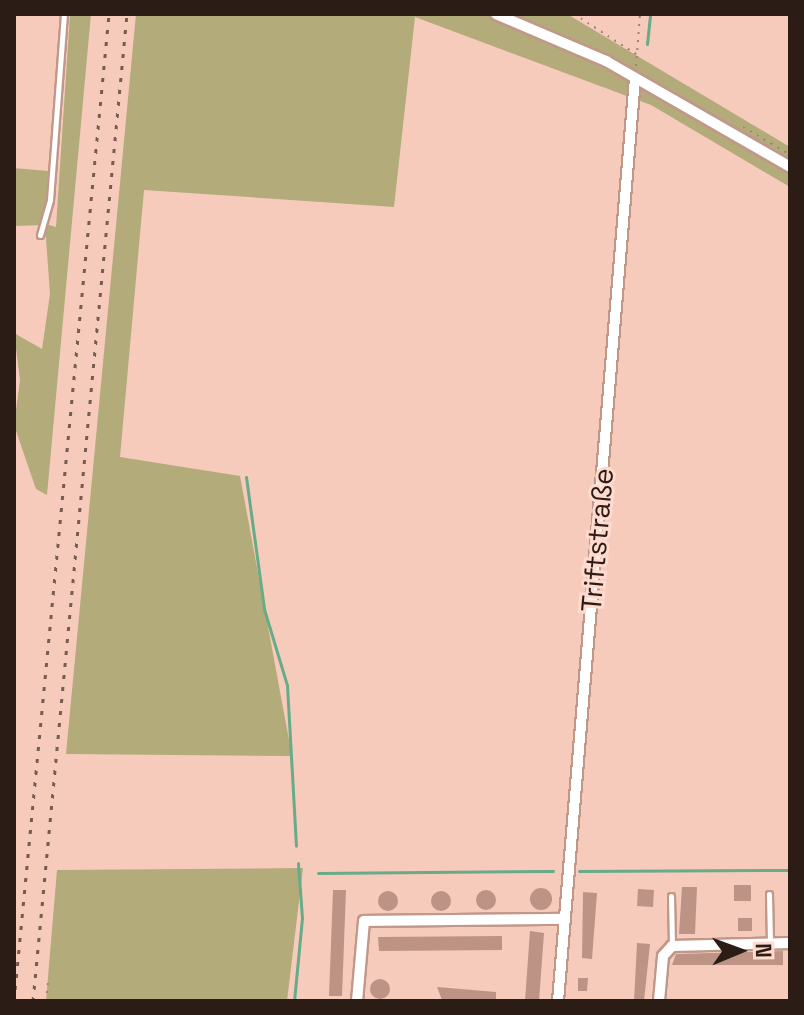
<!DOCTYPE html>
<html>
<head>
<meta charset="utf-8">
<style>
  body { margin:0 }
  #map { position:relative; width:804px; height:1015px; overflow:hidden; background:#f6cbbc; font-family:"Space Grotesk",sans-serif }
  div>[style] { position:absolute }
  [style*='--x'] { left:calc(var(--x)*1px); top:calc(var(--y)*1px); width:calc(var(--w)*1px); rotate:calc(var(--a)*1deg) }
  .green>* { inset:0; background:#b3ab7a }
  .stream>* { height:3px; margin:-1.5px; padding:0 1.5px; transform-origin:1.5px; border-radius:1.5px; background:#67ab88 }
  .building>* { inset:0; background:#bc9385 }
  .round { border-radius:50% }
  .path>* { height:2px; margin-top:-1px; transform-origin:0; background:repeating-linear-gradient(90deg,#a18277 0 2px,transparent 0 8px) }
  .roads { filter:drop-shadow(2px 0 #c0988a) drop-shadow(-2px 0 #c0988a) drop-shadow(0 2px #c0988a) drop-shadow(0 -2px #c0988a) }
  .service>* { height:5px; margin:-2.5px; padding:0 2.5px; transform-origin:2.5px; border-radius:2.5px; background:#fff }
  .minor>* { height:10px; margin:-5px; padding:0 5px; transform-origin:5px; border-radius:5px; background:#fff }
  .rail>* { height:3px; margin-top:-1.5px; transform-origin:0; background:repeating-linear-gradient(90deg,#765c53 0 4px,transparent 0 12px) }
  span { translate:-50% -50%; white-space:nowrap; text-align:center; line-height:1.15; -webkit-text-stroke:6px #fedbce; paint-order:stroke }
  .street-label { font-size:28px; color:#2b1c16 }
  .frame { position:absolute; inset:0; border:16px solid #2b1c16; pointer-events:none }
  .north { position:absolute; left:700px; top:911px; width:80px; height:80px; -webkit-text-stroke:6px #fedbce; paint-order:stroke; rotate:89deg; font-size:22px; font-weight:700; line-height:32px; text-align:center; color:#2b1c16 }
  .north::after { content:''; display:block; margin:auto; width:28px; height:36px; background:#2b1c16; clip-path:polygon(50% 0,100% 100%,50% 72%,0 100%) }
</style>
</head>
<body>
<div id="map">
  <div class="green">
    <i style="clip-path:polygon(70px 14px,91px 14px,47px 495px,36px 489px,14px 425px,20px 380px,14px 333px,42px 349px,50px 294px,45px 225px,14px 226px,14px 168px,48px 171px,46px 224px,56px 227px)"></i>
    <i style="clip-path:polygon(136px 14px,567px 14px,790px 147px,790px 187px,651px 105px,415px 17px,394px 207px,144px 190px,120px 457px,240px 476px,292px 756px,66px 754px)"></i>
    <i style="clip-path:polygon(303px 868px,287px 1001px,46px 1001px,57px 870px)"></i>
  </div>
  <div class="stream">
    <i style="--x:647;--y:44;--w:30;--a:-84"></i>
    <i style="--x:246;--y:477;--w:133;--a:82.2"></i>
    <i style="--x:264;--y:609;--w:79;--a:73.2"></i>
    <i style="--x:287;--y:685;--w:161;--a:86.8"></i>
    <i style="--x:579;--y:871;--w:211;--a:-0.3"></i>
    <i style="--x:318;--y:873;--w:235;--a:-0.5"></i>
    <i style="--x:294;--y:1001;--w:83;--a:-84.5"></i>
    <i style="--x:302;--y:918;--w:55;--a:-94.2"></i>
  </div>
  <div class="building">
    <i style="clip-path:polygon(734px 885px,751px 885px,751px 901px,734px 901px)"></i>
    <i style="clip-path:polygon(682px 887px,697px 887px,695px 934px,679px 934px)"></i>
    <i class="round" style="left:530px;top:888px;width:22px;height:22px"></i>
    <i style="clip-path:polygon(638px 889px,654px 890px,653px 907px,637px 906px)"></i>
    <i style="clip-path:polygon(333px 890px,346px 890px,342px 996px,329px 996px)"></i>
    <i class="round" style="left:476px;top:890px;width:20px;height:20px"></i>
    <i class="round" style="left:378px;top:891px;width:20px;height:20px"></i>
    <i class="round" style="left:431px;top:891px;width:20px;height:20px"></i>
    <i style="clip-path:polygon(583px 892px,597px 893px,592px 959px,582px 958px)"></i>
    <i style="clip-path:polygon(738px 918px,752px 918px,752px 931px,738px 931px)"></i>
    <i style="clip-path:polygon(530px 931px,544px 933px,539px 1001px,525px 1001px)"></i>
    <i style="clip-path:polygon(502px 936px,502px 950px,379px 951px,378px 937px)"></i>
    <i style="clip-path:polygon(637px 943px,650px 944px,644px 1001px,634px 1001px)"></i>
    <i style="clip-path:polygon(783px 951px,783px 965px,672px 965px,676px 954px)"></i>
    <i style="clip-path:polygon(578px 978px,588px 978px,587px 991px,578px 991px)"></i>
    <i class="round" style="left:370px;top:979px;width:20px;height:20px"></i>
    <i style="clip-path:polygon(437px 987px,496px 992px,496px 1001px,442px 1000px)"></i>
  </div>
  <div class="path">
    <i style="--x:574;--y:14;--w:74;--a:32.8"></i>
    <i style="--x:636;--y:66;--w:52;--a:-85.6"></i>
    <i style="--x:743;--y:127;--w:53;--a:30.4"></i>
    <i style="--x:46;--y:1001;--w:20;--a:-84"></i>
  </div>
  <div class="roads">
    <div class="service">
      <i style="--x:40;--y:235;--w:36;--a:-74"></i>
      <i style="--x:50;--y:200;--w:187;--a:-85.7"></i>
      <i style="--x:769;--y:894;--w:48;--a:88.8"></i>
      <i style="--x:671;--y:896;--w:49;--a:88.8"></i>
    </div>
    <div class="minor">
      <i style="--x:496;--y:14;--w:120;--a:23.1"></i>
      <i style="--x:606;--y:61;--w:212;--a:29.9"></i>
      <i style="--x:357;--y:1001;--w:80;--a:-85"></i>
      <i style="--x:364;--y:921;--w:201;--a:-0.6"></i>
      <i style="--x:558;--y:1001;--w:925;--a:-85.23"></i>
      <i style="--x:659;--y:1001;--w:45;--a:-84.9"></i>
      <i style="--x:663;--y:956;--w:13;--a:-48"></i>
      <i style="--x:672;--y:946;--w:118;--a:-1.5"></i>
    </div>
  </div>
  <div class="rail">
    <i style="--x:14;--y:1001;--w:992;--a:-84.5"></i>
    <i style="--x:33;--y:1001;--w:991;--a:-84.56"></i>
  </div>
  <div class="street-label">
    <span style="left:597px;top:540px;rotate:-85deg">Triftstraße</span>
  </div>
  <div class="frame"></div>
  <div class="north">N</div>
</div>
</body>
</html>
